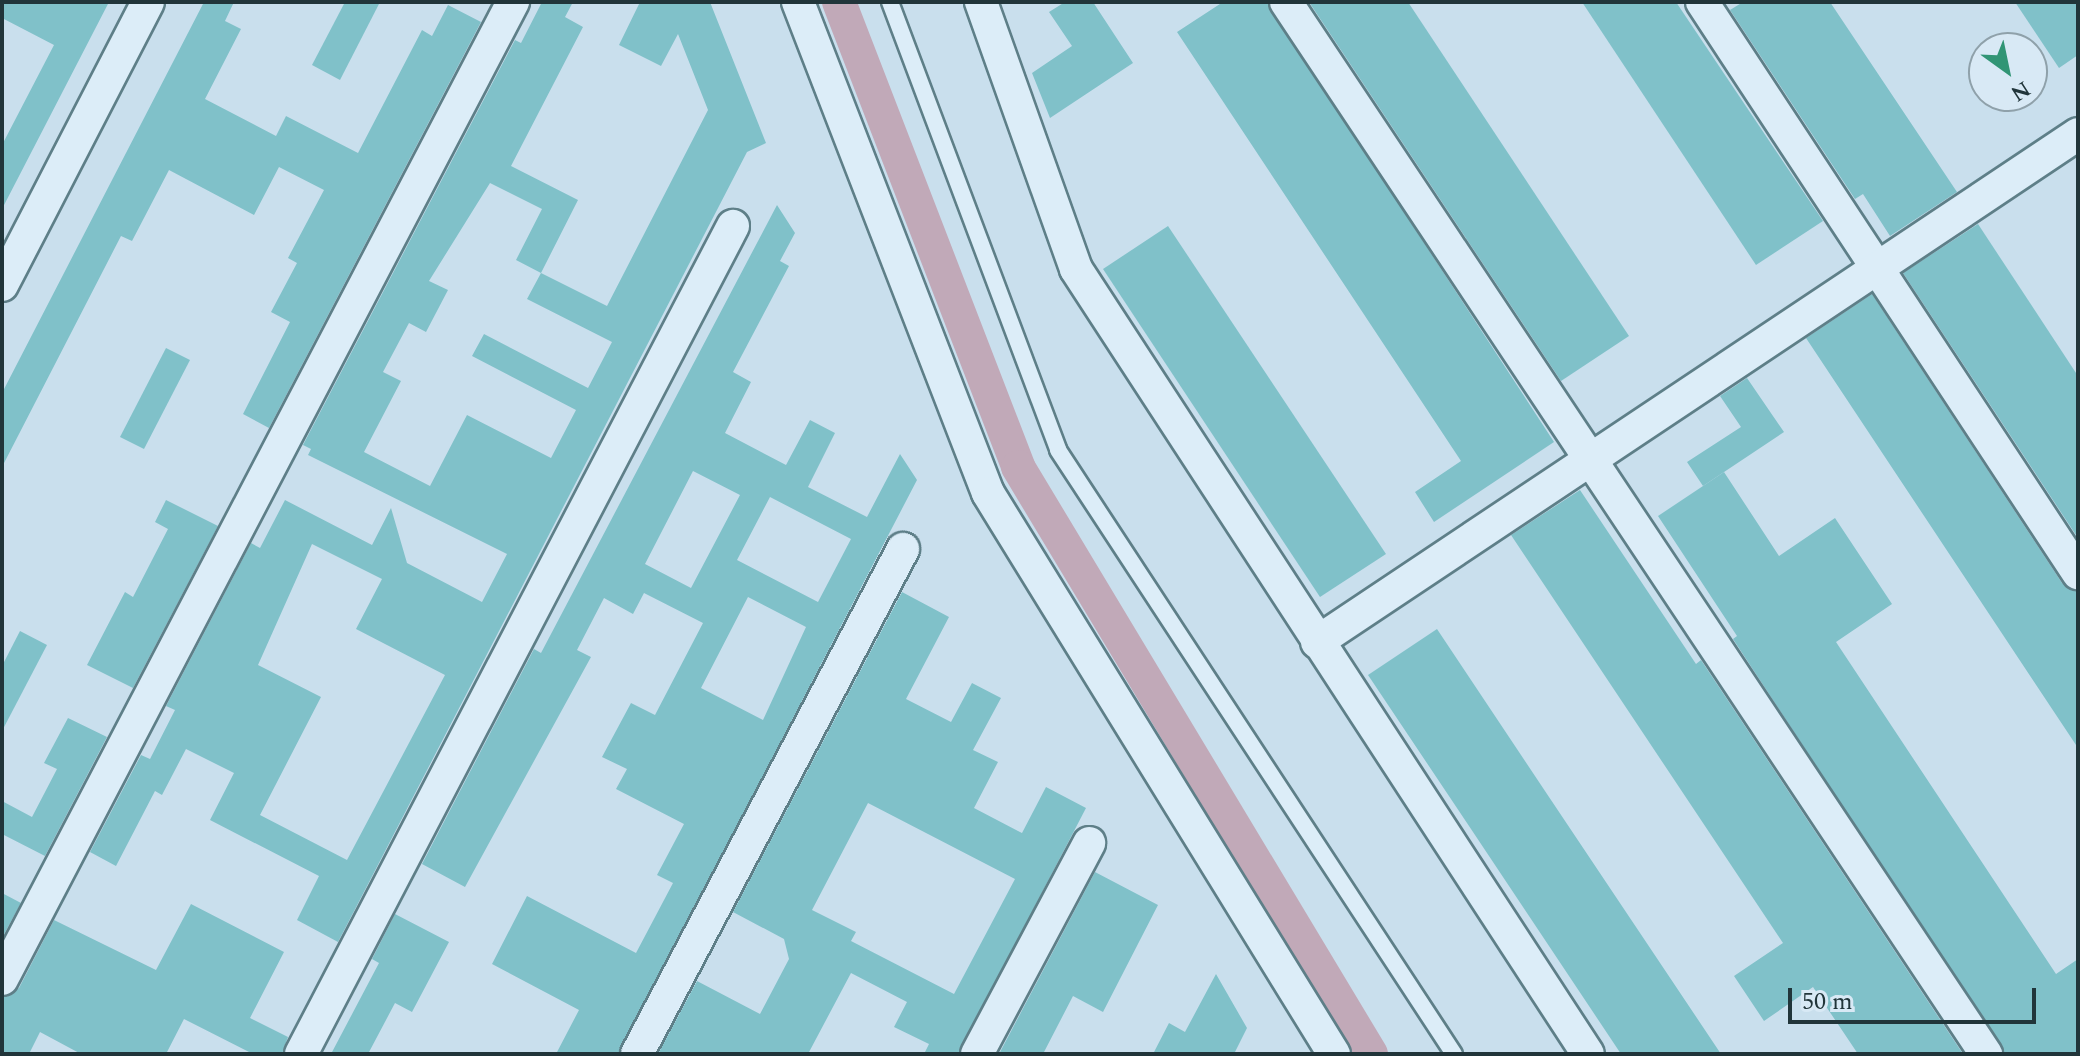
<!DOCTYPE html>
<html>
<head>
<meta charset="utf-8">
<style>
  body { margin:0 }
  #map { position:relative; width:2080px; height:1056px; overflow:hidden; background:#c9dfed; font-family:Spectral,serif }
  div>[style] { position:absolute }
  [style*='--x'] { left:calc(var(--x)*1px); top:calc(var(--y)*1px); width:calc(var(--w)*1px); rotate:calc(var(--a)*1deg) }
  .canal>* { height:34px; margin:-17px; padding:0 17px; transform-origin:17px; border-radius:17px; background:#c1a9b8 }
  .building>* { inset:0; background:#80c1c9 }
  .roads { filter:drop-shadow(2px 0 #5e7f88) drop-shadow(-2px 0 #5e7f88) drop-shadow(0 2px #5e7f88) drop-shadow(0 -2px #5e7f88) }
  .service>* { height:16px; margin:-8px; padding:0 8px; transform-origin:8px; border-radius:8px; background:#dcedf8 }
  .minor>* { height:32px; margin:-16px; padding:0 16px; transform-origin:16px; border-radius:16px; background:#dcedf8 }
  span { translate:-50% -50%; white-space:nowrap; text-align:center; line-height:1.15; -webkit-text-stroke:6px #d8e9f5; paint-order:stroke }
  .frame { position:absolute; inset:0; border:4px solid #21353a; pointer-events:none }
  .north { position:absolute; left:1968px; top:32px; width:80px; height:80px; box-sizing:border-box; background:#d8e9f5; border:2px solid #8fa1aa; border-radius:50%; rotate:147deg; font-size:22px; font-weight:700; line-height:32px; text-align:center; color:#21353a }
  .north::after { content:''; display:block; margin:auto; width:28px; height:36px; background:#319575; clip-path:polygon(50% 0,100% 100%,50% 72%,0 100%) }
  .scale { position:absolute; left:1788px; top:988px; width:248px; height:36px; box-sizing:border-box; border:4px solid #21353a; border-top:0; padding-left:10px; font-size:24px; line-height:28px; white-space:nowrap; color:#21353a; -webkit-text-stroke:6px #d8e9f5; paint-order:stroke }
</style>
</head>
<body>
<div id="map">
  <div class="canal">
    <i style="--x:839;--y:2;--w:498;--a:68.9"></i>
    <i style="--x:1018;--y:467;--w:685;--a:58.98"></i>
  </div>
  <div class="building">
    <i style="clip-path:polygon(2px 2px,109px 2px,2px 209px,2px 145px,54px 45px,2px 18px)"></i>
    <i style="clip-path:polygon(204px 2px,234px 2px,225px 21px,241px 29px,205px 99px,276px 136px,286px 116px,358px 153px,422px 30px,432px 36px,448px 5px,481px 22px,269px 428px,243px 414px,290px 322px,271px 312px,297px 263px,288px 258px,324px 190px,279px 167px,254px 215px,169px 170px,132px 241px,121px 236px,2px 467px,2px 393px)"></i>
    <i style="clip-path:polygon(345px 2px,380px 2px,340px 80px,312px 65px)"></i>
    <i style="clip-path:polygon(evenodd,542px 2px,573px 2px,565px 17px,583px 27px,511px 166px,578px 200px,541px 273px,607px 306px,708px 110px,678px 34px,661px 66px,619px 45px,640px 2px,710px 2px,766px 143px,747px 152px,338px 942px,297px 920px,319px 876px,210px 820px,234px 773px,186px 749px,162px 795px,155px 791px,116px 866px,90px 852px,141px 755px,150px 759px,175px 710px,166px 706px,251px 543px,260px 548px,285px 500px,372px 545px,391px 508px,407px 563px,482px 602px,507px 554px,308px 455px,311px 449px,303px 445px,515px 40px,521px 43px,542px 2px,490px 183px,542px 209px,516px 260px,541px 273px,527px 299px,612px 342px,588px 388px,484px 334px,472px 356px,576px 410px,551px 458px,467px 415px,430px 486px,364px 452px,401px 381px,383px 372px,409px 323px,426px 332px,448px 290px,429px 281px,490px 183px,542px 2px,312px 544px,382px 579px,356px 629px,445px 675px,347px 860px,260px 815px,321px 697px,258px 665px,312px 544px)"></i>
    <i style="clip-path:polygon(1065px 2px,1093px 2px,1133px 63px,1050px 118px,1032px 73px,1072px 46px,1049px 12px)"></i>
    <i style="clip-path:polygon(1223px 2px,1267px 2px,1554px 442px,1434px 522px,1415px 492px,1461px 461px,1177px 32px)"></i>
    <i style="clip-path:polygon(1309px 2px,1408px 2px,1629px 336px,1561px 381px)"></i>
    <i style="clip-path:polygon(1582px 2px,1676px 2px,1823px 221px,1756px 265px)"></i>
    <i style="clip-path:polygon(1743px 2px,1830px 2px,1957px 192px,1890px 236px,1863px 194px,1855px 199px,1730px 10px)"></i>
    <i style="clip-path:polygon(2015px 2px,2078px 2px,2078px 55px,2059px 68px)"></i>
    <i style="clip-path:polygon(evenodd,777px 205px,795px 233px,780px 261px,789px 266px,733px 372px,751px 382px,725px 433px,786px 465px,810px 420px,835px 433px,808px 487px,867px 517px,900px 454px,917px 480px,618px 1054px,556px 1054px,579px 1010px,492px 964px,527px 896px,636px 953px,673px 883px,657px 875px,684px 824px,616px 789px,627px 769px,602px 757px,631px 703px,655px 715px,703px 623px,644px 593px,633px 614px,604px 598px,577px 650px,591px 657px,465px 887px,422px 864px,534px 649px,541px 653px,777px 205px,693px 471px,740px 495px,691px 588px,645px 564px,693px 471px,777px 205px,770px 497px,851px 539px,818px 602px,737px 560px,770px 497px,777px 205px,748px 597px,806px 627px,763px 720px,701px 688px,748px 597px)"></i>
    <i style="clip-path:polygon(1978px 224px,2078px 376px,2078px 538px,1903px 273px)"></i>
    <i style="clip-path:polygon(1168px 226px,1386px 554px,1320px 597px,1103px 269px)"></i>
    <i style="clip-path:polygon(1872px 294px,2062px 583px,2078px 592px,2078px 748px,1806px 338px)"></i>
    <i style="clip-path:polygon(166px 348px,190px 360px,144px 449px,120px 437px)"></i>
    <i style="clip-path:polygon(1747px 378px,1784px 432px,1703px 486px,1687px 462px,1741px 427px,1720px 396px)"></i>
    <i style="clip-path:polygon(1724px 472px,1779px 556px,1835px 518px,1892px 604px,1836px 642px,2056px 974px,2078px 959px,2078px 1054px,2005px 1054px,1733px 639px,1737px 636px,1658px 516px)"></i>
    <i style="clip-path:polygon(1580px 490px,1696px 664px,1701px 660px,1963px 1054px,1858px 1054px,1813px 987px,1764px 1021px,1734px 976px,1783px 943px,1511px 535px)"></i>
    <i style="clip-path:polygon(166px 500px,218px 526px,133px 688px,87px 665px,125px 592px,133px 597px,168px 529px,155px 522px)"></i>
    <i style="clip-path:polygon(evenodd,902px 592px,949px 617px,906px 699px,951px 722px,972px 683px,1001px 698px,973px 750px,998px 762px,974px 808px,1022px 833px,1046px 787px,1086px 808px,958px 1054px,924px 1054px,929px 1044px,894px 1027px,907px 1002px,851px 973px,808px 1054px,658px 1054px,697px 981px,760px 1014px,789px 959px,784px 939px,733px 912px,902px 592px,868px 803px,1015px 879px,954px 994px,851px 941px,856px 932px,812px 910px,868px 803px)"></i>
    <i style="clip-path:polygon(1437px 629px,1549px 797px,1721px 1054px,1621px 1054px,1467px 823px,1368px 675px)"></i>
    <i style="clip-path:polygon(20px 631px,47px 645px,2px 731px,2px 666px)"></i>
    <i style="clip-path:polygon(68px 718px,107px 737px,45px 856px,2px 834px,2px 801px,32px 817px,57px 769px,44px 763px)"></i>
    <i style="clip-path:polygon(1095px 872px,1158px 905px,1103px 1012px,1073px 996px,1043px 1054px,999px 1054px)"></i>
    <i style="clip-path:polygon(2px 893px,21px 903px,2px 938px)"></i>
    <i style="clip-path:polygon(191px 904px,284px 952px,250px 1018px,288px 1037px,282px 1054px,253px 1054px,184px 1019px,166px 1054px,81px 1054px,40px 1032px,29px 1054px,2px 1054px,2px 998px,19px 988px,54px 920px,156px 970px)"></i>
    <i style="clip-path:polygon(395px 914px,449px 942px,412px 1012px,395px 1003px,368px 1054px,331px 1054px,379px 963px,372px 959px)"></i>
    <i style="clip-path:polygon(1216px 974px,1247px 1028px,1234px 1054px,1153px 1054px,1169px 1023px,1185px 1032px)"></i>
  </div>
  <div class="roads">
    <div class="service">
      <i style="--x:890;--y:2;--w:478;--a:69.4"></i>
      <i style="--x:1058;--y:450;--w:722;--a:56.75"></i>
    </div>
    <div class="minor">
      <i style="--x:798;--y:2;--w:526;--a:68.85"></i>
      <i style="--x:988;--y:493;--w:659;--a:58.34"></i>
      <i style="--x:981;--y:2;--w:283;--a:70.4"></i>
      <i style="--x:1076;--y:269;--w:937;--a:56.89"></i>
      <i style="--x:1286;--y:2;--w:1264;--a:56.36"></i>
      <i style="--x:1702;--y:2;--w:684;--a:56.64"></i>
      <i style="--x:2;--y:285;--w:318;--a:-62.7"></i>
      <i style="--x:1317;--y:642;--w:915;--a:-33.72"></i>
      <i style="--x:2;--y:979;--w:1103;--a:-62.39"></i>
      <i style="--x:301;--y:1054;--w:934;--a:-62.45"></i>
      <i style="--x:637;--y:1054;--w:571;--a:-62.22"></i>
      <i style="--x:977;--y:1054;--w:239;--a:-62"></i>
    </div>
  </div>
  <div class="frame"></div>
  <div class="north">N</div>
  <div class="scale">50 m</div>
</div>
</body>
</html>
